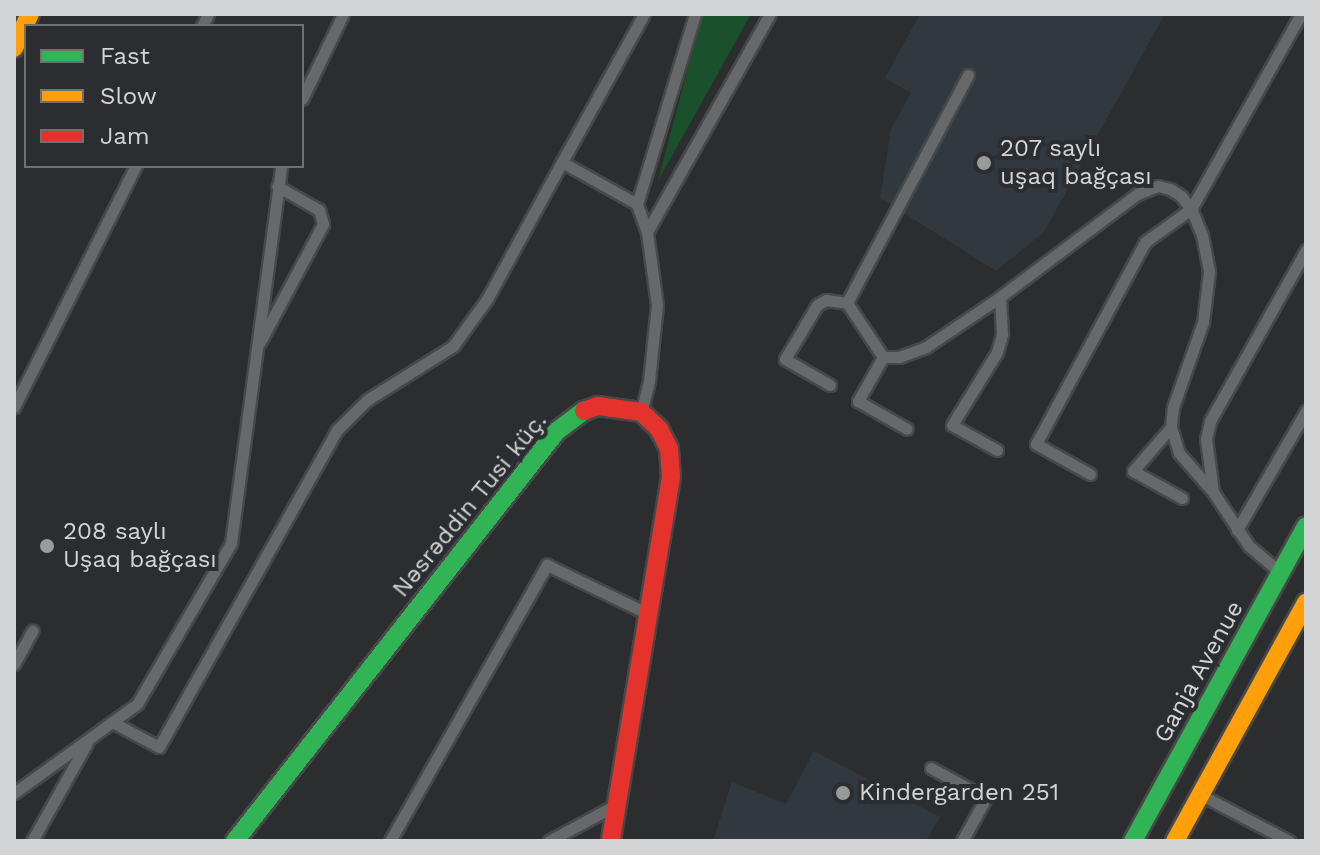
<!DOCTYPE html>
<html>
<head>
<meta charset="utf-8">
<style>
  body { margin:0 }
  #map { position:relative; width:1320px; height:855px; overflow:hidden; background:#2c2d2f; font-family:"Work Sans",sans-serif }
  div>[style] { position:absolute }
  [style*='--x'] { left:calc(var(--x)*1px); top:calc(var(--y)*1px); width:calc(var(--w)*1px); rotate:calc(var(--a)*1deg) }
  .built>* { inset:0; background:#31383e }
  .green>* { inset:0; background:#1a502c }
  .roads { filter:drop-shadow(2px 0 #464849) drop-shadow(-2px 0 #464849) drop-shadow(0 2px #464849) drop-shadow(0 -2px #464849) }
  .lane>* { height:11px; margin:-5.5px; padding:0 5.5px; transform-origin:5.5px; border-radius:5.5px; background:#666869 }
  .fast>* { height:18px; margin:-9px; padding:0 9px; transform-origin:9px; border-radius:9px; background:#30b455 }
  .slow>* { height:18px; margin:-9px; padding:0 9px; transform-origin:9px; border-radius:9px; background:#ff9f0a }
  .jam>* { height:18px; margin:-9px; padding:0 9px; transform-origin:9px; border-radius:9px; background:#e5322d }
  .dots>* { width:22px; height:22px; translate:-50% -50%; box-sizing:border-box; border:4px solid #2b2d30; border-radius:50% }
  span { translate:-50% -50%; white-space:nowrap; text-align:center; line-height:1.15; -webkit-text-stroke:8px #2b2d30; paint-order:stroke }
  .poi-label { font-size:24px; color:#d2d4d6 }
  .left { translate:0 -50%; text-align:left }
  .street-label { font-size:24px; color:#d2d4d6 }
  .frame { position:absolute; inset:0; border:16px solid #d2d4d6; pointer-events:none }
  .legend { position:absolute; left:24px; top:24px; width:280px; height:144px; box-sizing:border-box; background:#2b2d30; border:2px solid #6e7072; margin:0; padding:10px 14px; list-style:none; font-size:24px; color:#d2d4d6 }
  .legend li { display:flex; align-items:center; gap:16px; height:40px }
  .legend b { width:40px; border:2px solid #6e7072 }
</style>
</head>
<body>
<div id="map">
  <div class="built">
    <i style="clip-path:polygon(920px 14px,1165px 14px,1044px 232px,996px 271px,880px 198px,891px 129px,911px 93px,885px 78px)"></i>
    <i style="clip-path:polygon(814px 751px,940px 817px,926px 841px,713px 841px,732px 782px,786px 804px)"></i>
  </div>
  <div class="green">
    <i style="clip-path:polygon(702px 14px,751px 14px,658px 181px)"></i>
  </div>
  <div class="roads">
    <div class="lane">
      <i style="--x:202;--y:26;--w:13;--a:-63"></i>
      <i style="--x:968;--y:75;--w:258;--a:118"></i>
      <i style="--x:847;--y:303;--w:65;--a:56.3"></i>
      <i style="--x:883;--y:357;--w:16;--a:0"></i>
      <i style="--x:899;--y:357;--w:29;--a:-20"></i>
      <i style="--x:926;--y:347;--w:89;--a:-34"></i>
      <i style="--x:1000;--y:297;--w:171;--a:-36.9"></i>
      <i style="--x:1137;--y:194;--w:22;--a:-21"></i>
      <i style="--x:1158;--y:186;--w:12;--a:14"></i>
      <i style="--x:1170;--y:189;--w:13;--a:32"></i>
      <i style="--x:1181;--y:196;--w:16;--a:52"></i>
      <i style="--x:1191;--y:209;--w:28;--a:67"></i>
      <i style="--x:1202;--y:235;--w:38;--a:79"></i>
      <i style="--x:1209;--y:272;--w:50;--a:96.8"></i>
      <i style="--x:1203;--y:322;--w:90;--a:109.4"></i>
      <i style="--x:1173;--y:407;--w:20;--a:96"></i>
      <i style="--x:1171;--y:427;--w:27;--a:73"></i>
      <i style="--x:1179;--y:453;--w:52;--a:48.9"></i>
      <i style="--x:1213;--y:492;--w:65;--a:56.3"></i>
      <i style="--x:1249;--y:546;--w:38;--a:40"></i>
      <i style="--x:302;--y:99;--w:94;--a:-64.2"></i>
      <i style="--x:637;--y:204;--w:86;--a:-150.8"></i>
      <i style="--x:562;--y:162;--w:169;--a:-61"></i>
      <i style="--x:647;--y:232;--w:250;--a:-60.6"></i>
      <i style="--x:260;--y:342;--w:134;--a:-61.9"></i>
      <i style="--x:323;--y:224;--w:15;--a:-106"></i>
      <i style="--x:319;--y:210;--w:48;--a:-150.3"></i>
      <i style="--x:883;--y:357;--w:51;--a:119.6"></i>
      <i style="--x:858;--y:401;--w:56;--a:29.7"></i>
      <i style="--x:830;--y:385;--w:52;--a:-150"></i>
      <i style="--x:785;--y:359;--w:63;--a:-59.3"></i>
      <i style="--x:817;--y:305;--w:10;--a:-29"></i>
      <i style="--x:826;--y:300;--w:21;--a:8"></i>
      <i style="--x:14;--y:407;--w:270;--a:-63.2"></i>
      <i style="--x:642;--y:409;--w:29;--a:-76"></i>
      <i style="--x:649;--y:381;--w:76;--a:-84"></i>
      <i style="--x:657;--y:305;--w:74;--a:-97.8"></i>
      <i style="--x:647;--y:232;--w:30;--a:-110"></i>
      <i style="--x:637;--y:204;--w:199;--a:-73"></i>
      <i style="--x:1171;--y:427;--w:58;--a:130.8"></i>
      <i style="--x:1133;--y:471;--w:56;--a:28.9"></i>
      <i style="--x:997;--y:450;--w:51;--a:-150.9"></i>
      <i style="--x:952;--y:425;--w:86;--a:-58.3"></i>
      <i style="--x:997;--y:352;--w:19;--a:-74"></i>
      <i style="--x:1002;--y:334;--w:37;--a:-93"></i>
      <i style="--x:1090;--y:474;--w:62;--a:-150.9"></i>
      <i style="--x:1036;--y:444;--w:230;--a:-61.6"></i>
      <i style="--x:1145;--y:242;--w:57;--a:-35.7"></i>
      <i style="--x:1191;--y:209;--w:224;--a:-60.6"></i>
      <i style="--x:1213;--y:492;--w:53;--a:-97.5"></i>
      <i style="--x:1206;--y:439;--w:18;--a:-77"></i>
      <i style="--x:1210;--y:421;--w:196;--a:-60.7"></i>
      <i style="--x:1237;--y:530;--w:138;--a:-59.9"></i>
      <i style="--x:14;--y:664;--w:38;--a:-61"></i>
      <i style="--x:112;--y:722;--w:53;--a:28"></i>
      <i style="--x:159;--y:747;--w:364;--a:-60.7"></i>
      <i style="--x:337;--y:430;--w:42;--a:-45"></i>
      <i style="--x:367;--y:400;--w:102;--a:-32.1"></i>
      <i style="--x:453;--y:346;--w:58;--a:-54.1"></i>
      <i style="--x:487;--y:299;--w:156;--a:-61.3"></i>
      <i style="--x:931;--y:768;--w:63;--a:28.6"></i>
      <i style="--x:986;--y:798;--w:49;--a:119.2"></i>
      <i style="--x:14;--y:793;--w:152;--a:-35.9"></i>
      <i style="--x:137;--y:704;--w:186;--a:-59.7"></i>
      <i style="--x:231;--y:543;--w:380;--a:-82.4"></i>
      <i style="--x:1205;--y:797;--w:95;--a:27.6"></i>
      <i style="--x:32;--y:841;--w:112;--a:-60.7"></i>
      <i style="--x:390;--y:841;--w:318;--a:-60.4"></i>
      <i style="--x:547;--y:565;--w:106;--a:25.8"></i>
      <i style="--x:549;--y:841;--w:69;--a:-28.4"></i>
    </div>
    <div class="fast">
      <i style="--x:235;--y:841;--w:521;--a:-51.86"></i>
      <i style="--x:557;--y:431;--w:34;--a:-37"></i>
      <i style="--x:1133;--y:841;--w:359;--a:-61.2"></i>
    </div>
    <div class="slow">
      <i style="--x:14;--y:48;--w:38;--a:-65"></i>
      <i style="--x:1175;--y:841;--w:272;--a:-61.2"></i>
    </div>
    <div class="jam">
      <i style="--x:584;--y:411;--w:15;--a:-20"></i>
      <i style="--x:598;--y:406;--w:43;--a:7.9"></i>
      <i style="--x:641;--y:412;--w:25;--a:43"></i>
      <i style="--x:659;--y:429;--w:22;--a:63"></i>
      <i style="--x:669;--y:449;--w:28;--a:86"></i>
      <i style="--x:671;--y:477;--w:369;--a:99.4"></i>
    </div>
  </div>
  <div class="dots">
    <i style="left:984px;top:163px;background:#989a9c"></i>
    <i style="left:47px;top:546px;background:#989a9c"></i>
    <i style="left:843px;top:793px;background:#989a9c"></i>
  </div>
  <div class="poi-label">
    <span class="left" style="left:1000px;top:163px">207 saylı<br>uşaq bağçası</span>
    <span class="left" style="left:63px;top:546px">208 saylı<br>Uşaq bağçası</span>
    <span class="left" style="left:859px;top:793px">Kindergarden 251</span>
  </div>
  <div class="street-label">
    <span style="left:470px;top:505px;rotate:-51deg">Nəsrəddin Tusi küç.</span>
    <span style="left:1199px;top:672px;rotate:-61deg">Ganja Avenue</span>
  </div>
  <div class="frame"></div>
  <ul class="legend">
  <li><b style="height:10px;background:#30b455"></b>Fast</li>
  <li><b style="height:10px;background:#ff9f0a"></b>Slow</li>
  <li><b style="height:10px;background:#e5322d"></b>Jam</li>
  </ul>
</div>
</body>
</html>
